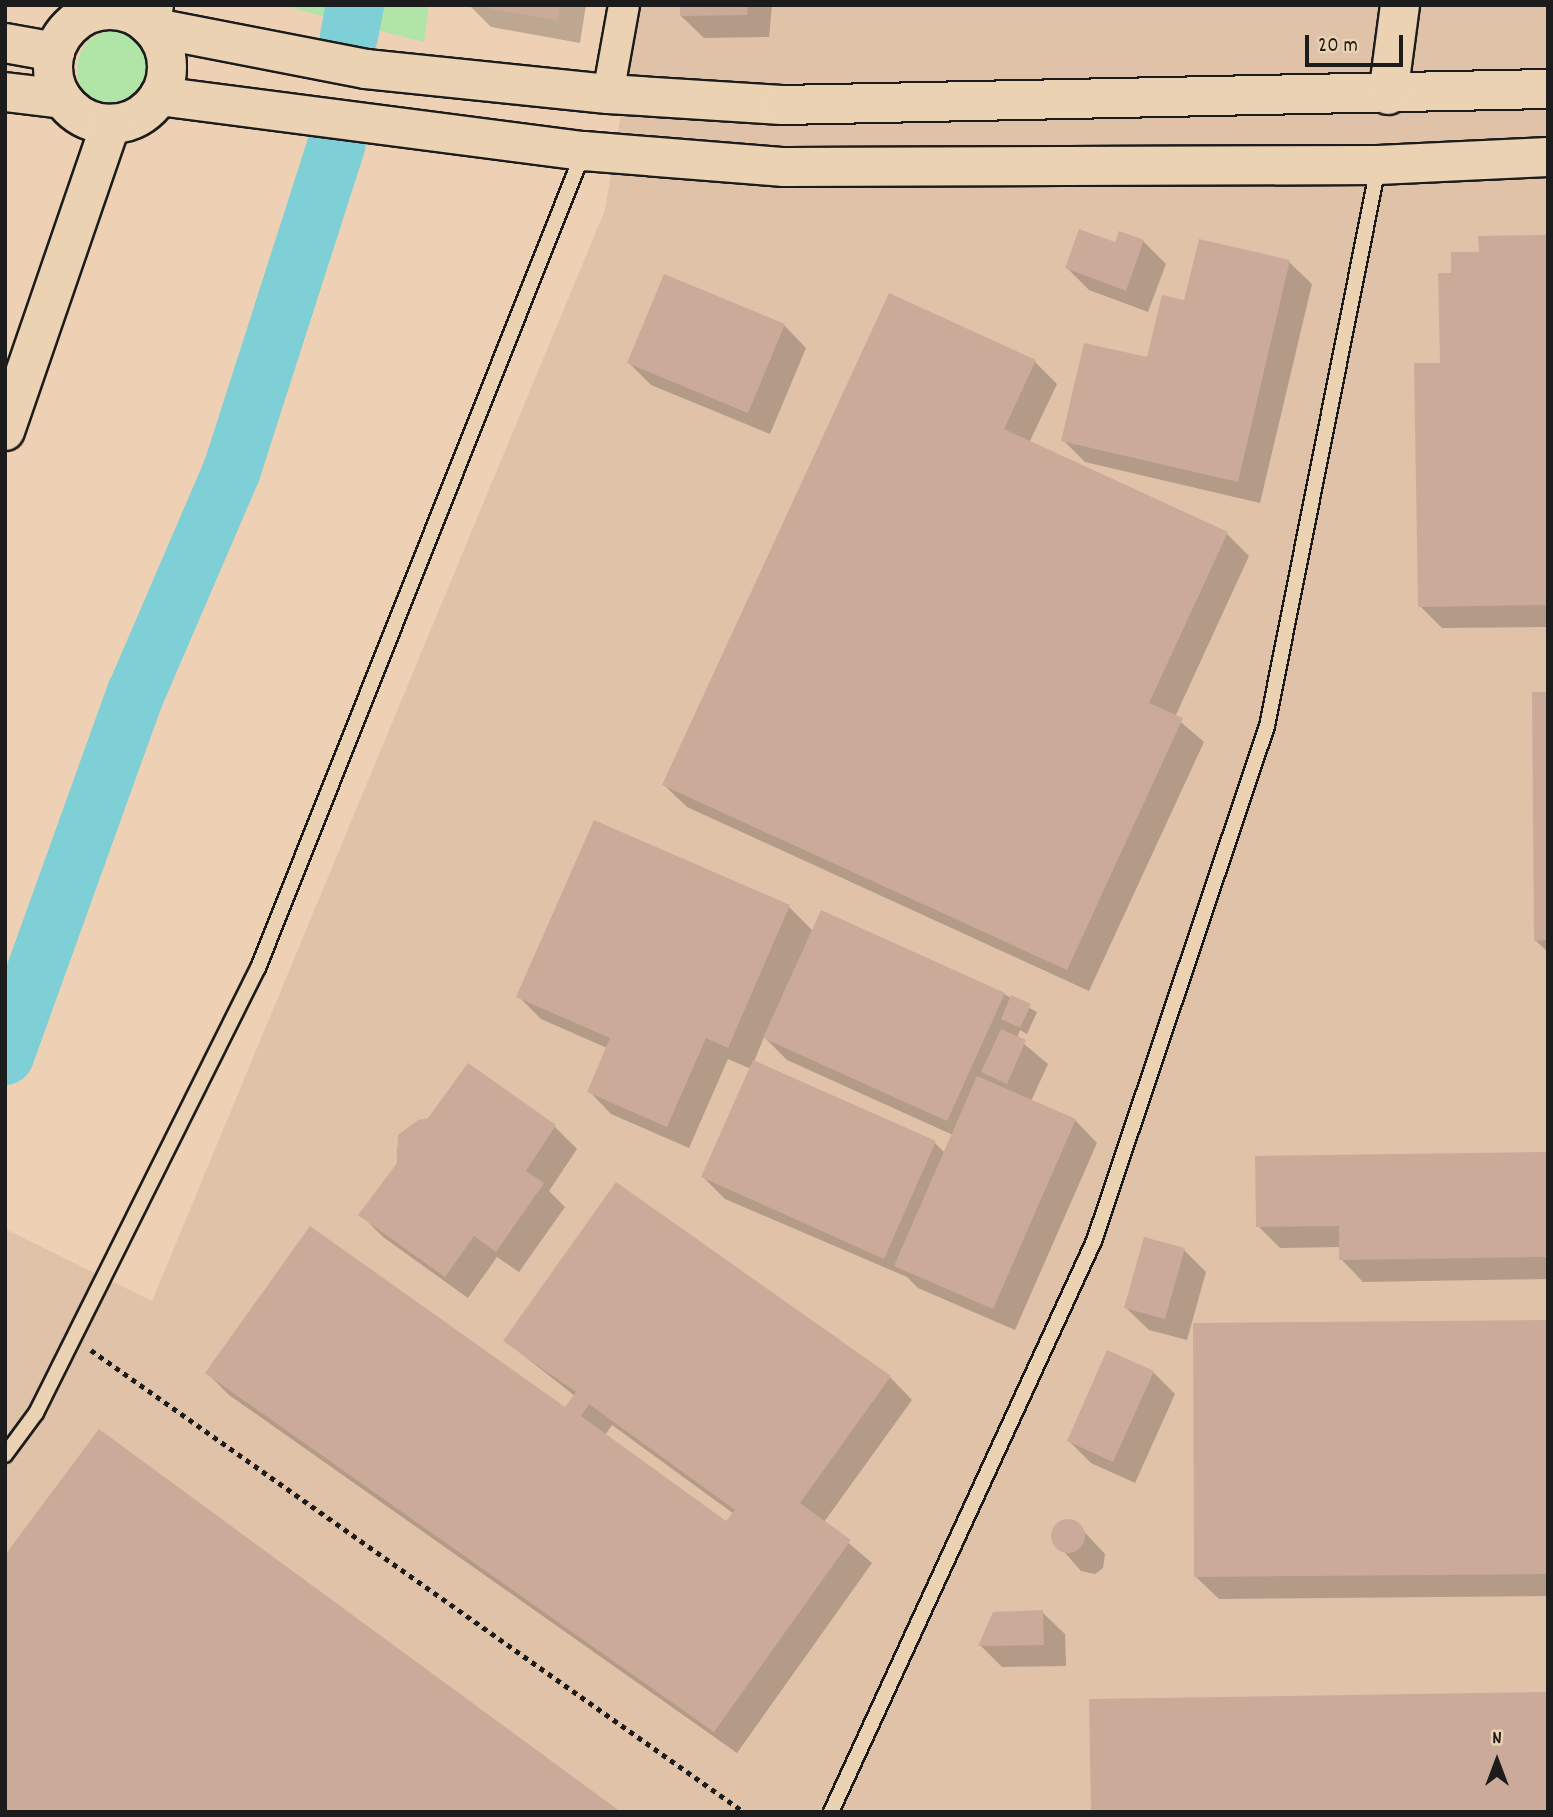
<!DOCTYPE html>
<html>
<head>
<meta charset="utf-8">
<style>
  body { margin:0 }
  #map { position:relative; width:1553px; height:1817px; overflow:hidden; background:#eed1b4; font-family:Dekko,sans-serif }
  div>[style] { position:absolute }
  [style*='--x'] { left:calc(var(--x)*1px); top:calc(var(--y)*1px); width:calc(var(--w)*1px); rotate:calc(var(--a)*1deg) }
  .built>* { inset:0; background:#e0c2a9 }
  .green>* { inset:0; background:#b0e5a7 }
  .round { border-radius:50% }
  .shadow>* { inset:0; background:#0003 }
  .river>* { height:58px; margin:-29px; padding:0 29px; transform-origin:29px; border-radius:29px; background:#7ecfd6 }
  .building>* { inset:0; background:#ccaa9a }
  .path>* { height:4.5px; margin-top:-2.25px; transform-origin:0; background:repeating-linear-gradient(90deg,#1c1c1c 0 5px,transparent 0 10px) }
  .roads { filter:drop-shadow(2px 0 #1c1c1c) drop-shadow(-2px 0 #1c1c1c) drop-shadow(0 2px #1c1c1c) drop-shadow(0 -2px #1c1c1c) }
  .lane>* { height:14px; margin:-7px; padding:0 7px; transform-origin:7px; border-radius:7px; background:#ebd2b3 }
  .street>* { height:30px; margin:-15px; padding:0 15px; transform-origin:15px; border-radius:15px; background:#ebd2b3 }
  .secondary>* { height:38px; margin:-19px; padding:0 19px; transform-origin:19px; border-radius:19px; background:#ebd2b3 }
  .secondary>.ring { margin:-19px; padding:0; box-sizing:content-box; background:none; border:38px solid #ebd2b3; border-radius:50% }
  span { translate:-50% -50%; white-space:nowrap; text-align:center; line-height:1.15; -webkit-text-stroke:5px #ebd2b3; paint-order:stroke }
  .frame { position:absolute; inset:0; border:7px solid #1c1c1c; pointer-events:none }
  .north { position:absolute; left:1462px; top:1726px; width:70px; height:70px; -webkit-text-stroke:5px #ebd2b3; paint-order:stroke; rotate:0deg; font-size:19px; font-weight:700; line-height:28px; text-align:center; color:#1c1c1c }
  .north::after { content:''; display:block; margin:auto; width:24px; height:32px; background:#1c1c1c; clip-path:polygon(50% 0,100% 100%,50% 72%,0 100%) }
  .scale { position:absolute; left:1305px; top:35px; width:98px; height:32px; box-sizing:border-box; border:4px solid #1c1c1c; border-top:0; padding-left:9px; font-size:21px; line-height:24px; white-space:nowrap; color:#1c1c1c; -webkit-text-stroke:5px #ebd2b3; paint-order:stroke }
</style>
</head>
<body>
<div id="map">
  <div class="built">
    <i style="clip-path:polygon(639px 5px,1548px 5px,1548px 1812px,5px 1812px,5px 1229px,152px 1301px,605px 210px)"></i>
  </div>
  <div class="green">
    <i style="clip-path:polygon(280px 5px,429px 5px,424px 42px)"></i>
    <i class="round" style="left:77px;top:30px;width:78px;height:78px"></i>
  </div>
  <div class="shadow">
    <i style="clip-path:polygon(469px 5px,586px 5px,580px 43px,491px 27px)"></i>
    <i style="clip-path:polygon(682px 5px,772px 5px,769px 37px,704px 38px,681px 16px)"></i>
    <i style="clip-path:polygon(1120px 233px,1144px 242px,1166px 264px,1148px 312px,1089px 290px,1067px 268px,1116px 244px)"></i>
    <i style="clip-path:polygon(1548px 236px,1548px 627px,1442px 628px,1420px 606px,1453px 275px,1481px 254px)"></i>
    <i style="clip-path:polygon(1289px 262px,1312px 284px,1260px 503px,1085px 462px,1063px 440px,1148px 359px,1186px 302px)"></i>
    <i style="clip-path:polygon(784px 325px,806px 348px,770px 434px,651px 385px,629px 363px)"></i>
    <i style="clip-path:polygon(1035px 362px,1057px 384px,1029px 443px,1227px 534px,1249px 556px,1175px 717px,1204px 742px,1089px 991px,687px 807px,664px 785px)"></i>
    <i style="clip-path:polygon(1548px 694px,1548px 952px,1535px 940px)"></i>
    <i style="clip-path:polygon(evenodd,595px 822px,789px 907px,813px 931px,1004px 994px,1037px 1012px,1027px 1034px,1020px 1030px,1017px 1038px,1048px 1064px,1031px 1101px,1075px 1120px,1097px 1143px,1015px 1330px,918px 1288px,907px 1277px,725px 1199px,703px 1177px,751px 1069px,728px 1059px,689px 1148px,611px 1114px,589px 1091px,607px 1048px,541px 1019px,519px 997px,595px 822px,764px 1037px,787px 1060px,953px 1135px,945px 1153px,935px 1143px,754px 1062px,764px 1037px)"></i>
    <i style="clip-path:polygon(555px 1127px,577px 1149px,549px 1191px,565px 1207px,519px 1272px,497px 1257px,468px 1298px,383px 1237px,361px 1215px,398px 1163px,397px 1149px,408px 1128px)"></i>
    <i style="clip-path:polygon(1548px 1154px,1548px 1279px,1363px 1282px,1341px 1259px,1341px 1247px,1280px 1248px,1258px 1226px)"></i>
    <i style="clip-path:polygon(1184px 1250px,1206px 1272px,1187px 1340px,1149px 1330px,1126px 1308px)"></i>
    <i style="clip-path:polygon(1548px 1322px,1548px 1596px,1219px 1599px,1196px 1577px)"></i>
    <i style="clip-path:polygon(evenodd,505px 1341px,890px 1377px,912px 1400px,824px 1522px,872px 1563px,737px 1753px,229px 1395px,207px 1373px,566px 1409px,575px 1396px,505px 1341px,612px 1425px,734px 1514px,727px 1524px,605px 1435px,612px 1425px)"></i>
    <i style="clip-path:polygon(1153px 1372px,1175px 1394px,1135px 1483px,1091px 1463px,1069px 1441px)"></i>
    <i style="clip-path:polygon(1066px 1521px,1076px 1523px,1105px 1554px,1103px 1568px,1095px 1574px,1081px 1571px,1053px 1539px,1057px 1525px)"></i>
    <i style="clip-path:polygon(1042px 1612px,1065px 1634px,1066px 1666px,1002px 1667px,980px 1645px)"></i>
  </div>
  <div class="river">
    <i style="--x:349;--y:36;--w:32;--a:-79"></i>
    <i style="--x:5;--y:1056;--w:386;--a:-70.2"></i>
    <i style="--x:136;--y:693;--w:243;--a:-66.7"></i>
    <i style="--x:232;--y:470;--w:343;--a:-72.2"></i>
  </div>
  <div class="building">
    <i style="clip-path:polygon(473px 5px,560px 5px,558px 21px)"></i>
    <i style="clip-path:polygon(680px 5px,748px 5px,747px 15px,680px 16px)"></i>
    <i style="clip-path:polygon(1079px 229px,1115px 242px,1119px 231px,1144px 240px,1126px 291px,1065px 268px)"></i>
    <i style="clip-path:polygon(1548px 235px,1548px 605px,1418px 607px,1414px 363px,1440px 363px,1438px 273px,1451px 273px,1451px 252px,1479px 252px,1478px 236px)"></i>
    <i style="clip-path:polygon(1199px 239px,1290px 260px,1238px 482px,1061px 441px,1084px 343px,1147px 357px,1162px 295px,1184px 300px)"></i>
    <i style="clip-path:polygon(664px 274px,785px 324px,748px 413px,627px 363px)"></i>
    <i style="clip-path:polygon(889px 293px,1036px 360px,1004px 429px,1228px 532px,1149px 703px,1183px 718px,1067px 970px,662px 785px)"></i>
    <i style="clip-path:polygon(1532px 692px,1548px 692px,1548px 940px,1534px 941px)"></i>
    <i style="clip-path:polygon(594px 820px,790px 905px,728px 1048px,706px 1038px,667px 1127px,587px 1092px,610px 1038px,516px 997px)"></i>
    <i style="clip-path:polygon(821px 910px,1005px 993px,947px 1121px,763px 1038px)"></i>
    <i style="clip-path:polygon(1011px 995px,1031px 1004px,1020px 1028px,1001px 1019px)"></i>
    <i style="clip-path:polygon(1001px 1029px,1026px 1040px,1007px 1084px,981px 1072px)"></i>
    <i style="clip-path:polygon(753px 1060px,936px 1141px,884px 1259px,701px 1177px)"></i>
    <i style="clip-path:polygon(468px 1063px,556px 1125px,526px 1171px,544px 1183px,496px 1252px,474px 1236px,445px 1277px,358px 1215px,397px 1163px,398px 1135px,418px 1120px,428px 1118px)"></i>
    <i style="clip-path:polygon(977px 1076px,1076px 1119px,993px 1309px,894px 1266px)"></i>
    <i style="clip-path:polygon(1548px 1152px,1548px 1257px,1339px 1260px,1339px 1226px,1256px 1227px,1255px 1156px)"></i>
    <i style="clip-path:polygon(evenodd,616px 1182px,891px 1376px,800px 1503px,851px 1540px,714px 1732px,205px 1373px,310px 1226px,565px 1407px,576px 1392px,503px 1341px,616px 1182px,589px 1404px,735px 1510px,726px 1521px,581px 1416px,589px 1404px)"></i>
    <i style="clip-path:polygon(1144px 1237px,1185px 1248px,1165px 1319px,1124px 1308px)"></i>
    <i style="clip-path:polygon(1548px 1320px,1548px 1574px,1194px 1577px,1193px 1323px)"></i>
    <i style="clip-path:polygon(1107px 1350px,1154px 1371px,1113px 1462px,1067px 1441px)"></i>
    <i style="clip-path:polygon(99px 1429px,621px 1812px,5px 1812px,5px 1555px)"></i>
    <i class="round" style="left:1051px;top:1519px;width:34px;height:34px"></i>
    <i style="clip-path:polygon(1043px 1610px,1044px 1645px,978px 1646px,993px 1612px)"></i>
    <i style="clip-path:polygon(1548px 1692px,1548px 1812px,1091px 1812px,1089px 1699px)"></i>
  </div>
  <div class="path">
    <i style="--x:91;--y:1350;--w:800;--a:35.28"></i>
  </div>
  <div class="roads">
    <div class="lane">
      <i style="--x:5;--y:1455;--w:52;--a:-53.6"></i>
      <i style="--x:36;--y:1413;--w:497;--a:-63.5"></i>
      <i style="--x:258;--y:968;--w:877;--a:-68.26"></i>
      <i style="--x:831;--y:1812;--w:629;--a:-65.27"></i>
      <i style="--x:1094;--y:1241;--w:543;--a:-71.43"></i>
      <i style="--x:1267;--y:726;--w:570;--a:-78.77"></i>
    </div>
    <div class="street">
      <i style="--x:608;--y:94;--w:90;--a:-79.8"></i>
    </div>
    <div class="secondary">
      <i style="--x:154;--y:5;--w:22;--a:100"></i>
      <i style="--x:150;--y:27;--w:220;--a:11"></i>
      <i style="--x:366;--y:69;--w:243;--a:5.9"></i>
      <i style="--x:608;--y:94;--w:174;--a:3.6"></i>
      <i style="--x:782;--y:105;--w:766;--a:-1.2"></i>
      <i class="ring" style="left:53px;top:10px;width:76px;height:76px"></i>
      <i style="--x:5;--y:43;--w:51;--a:10.2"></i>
      <i style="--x:5;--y:92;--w:58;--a:6.9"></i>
      <i style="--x:1388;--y:95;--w:91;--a:-82.4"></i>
      <i style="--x:159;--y:96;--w:429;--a:7.4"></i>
      <i style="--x:584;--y:151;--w:201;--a:4.6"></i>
      <i style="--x:784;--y:167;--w:594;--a:-0.19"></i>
      <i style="--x:1378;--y:165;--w:170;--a:-2.7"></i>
      <i style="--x:5;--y:431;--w:325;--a:-71"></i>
    </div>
  </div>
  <div class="frame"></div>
  <div class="north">N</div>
  <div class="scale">20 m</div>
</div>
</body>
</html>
